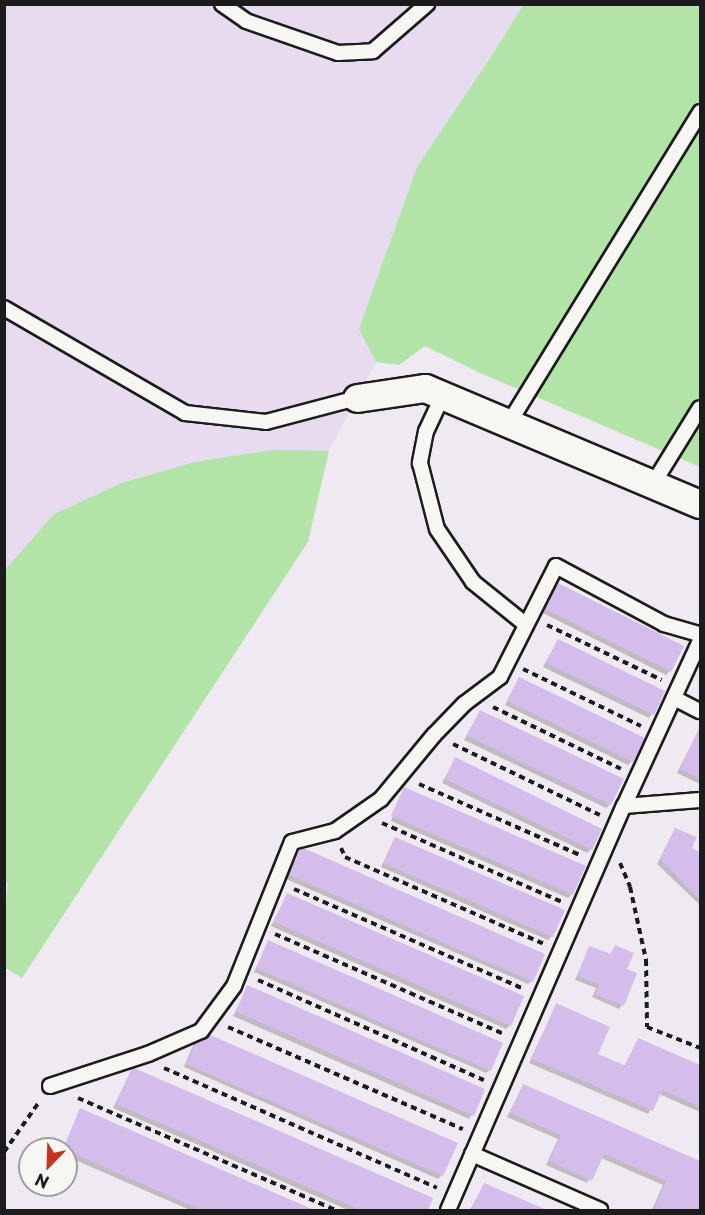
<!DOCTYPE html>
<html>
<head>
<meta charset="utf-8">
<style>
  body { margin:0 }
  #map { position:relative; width:705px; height:1215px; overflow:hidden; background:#efeaf1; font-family:"Playpen Sans",sans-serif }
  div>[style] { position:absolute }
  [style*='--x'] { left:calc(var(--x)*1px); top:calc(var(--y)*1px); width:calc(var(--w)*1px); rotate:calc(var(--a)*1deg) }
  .built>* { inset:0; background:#e7dcef }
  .green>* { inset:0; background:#b1e4a6 }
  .shadow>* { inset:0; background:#0003 }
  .building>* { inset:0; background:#d4bceb }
  .path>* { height:4px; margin-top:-2px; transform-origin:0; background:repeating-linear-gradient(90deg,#1c1c1c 0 6px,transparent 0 10.5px) }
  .roads { filter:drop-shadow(2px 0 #1c1c1c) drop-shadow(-2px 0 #1c1c1c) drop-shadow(0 2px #1c1c1c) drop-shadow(0 -2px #1c1c1c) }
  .service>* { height:14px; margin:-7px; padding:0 7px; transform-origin:7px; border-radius:7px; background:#f6f6f2 }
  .minor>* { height:27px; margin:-13.5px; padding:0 13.5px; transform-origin:13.5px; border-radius:13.5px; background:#f6f6f2 }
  span { translate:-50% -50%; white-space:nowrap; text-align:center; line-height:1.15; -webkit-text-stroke:4.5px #f6f6f2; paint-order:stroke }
  .frame { position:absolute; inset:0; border:6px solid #1c1c1c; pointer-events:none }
  .north { position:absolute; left:18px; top:1137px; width:60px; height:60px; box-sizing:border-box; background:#f6f6f2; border:2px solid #9f9f9c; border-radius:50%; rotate:203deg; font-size:16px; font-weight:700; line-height:24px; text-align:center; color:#1c1c1c }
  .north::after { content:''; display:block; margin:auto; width:21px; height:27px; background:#c8321e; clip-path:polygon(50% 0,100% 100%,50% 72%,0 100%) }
</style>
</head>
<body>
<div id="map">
  <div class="built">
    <i style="clip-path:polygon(5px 5px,587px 5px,376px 362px,329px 451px,5px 962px)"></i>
  </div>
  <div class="green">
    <i style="clip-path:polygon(523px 5px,700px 5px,700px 467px,478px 372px,425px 346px,399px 365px,376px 362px,359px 329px,417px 167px,493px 54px)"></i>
    <i style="clip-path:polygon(273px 450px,329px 451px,308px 542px,22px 978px,4px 967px,4px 918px,8px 884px,4px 881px,5px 570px,54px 514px,122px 483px,194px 462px)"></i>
  </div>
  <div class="shadow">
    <i style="clip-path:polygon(558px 585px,670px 671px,666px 675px,543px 613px)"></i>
    <i style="clip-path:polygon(558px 640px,652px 714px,649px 718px,543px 667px)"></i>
    <i style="clip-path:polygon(519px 679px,632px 761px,628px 765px,505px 705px)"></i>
    <i style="clip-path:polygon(480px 711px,610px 804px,606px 808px,464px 740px)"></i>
    <i style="clip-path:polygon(700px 732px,700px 784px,677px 773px,696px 735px)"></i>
    <i style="clip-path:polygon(455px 759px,591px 849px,587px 853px,442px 783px)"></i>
    <i style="clip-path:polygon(404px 789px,572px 894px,568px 898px,391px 821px)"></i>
    <i style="clip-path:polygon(675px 829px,690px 849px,700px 854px,700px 905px,657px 864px)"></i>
    <i style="clip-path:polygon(395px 838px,563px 911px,552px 936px,548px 940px,381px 867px)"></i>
    <i style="clip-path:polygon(302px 849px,532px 981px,528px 984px,286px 879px)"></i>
    <i style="clip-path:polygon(287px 895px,510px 1025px,506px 1029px,271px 926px)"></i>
    <i style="clip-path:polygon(269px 942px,490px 1070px,486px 1073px,254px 972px)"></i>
    <i style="clip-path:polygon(615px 947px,625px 970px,622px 1005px,619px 1009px,592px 997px,596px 988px,575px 980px,590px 948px,610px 955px)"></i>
    <i style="clip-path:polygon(248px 987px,472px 1115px,469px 1119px,233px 1016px)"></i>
    <i style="clip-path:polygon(556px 1005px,596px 1055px,624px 1067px,638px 1039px,700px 1067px,700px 1112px,659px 1094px,648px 1114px,529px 1063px)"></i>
    <i style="clip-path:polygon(197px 1036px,442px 1175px,438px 1179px,184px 1067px)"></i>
    <i style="clip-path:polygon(132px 1069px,431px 1199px,426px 1210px,348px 1210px,113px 1108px)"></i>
    <i style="clip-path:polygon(523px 1086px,700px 1163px,700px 1210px,652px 1210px,663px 1185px,601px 1158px,587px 1183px,546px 1165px,558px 1139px,507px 1117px)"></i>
    <i style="clip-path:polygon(81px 1110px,311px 1210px,190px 1210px,66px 1156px,66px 1149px)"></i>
    <i style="clip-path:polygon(484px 1184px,543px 1210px,470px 1210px)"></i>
  </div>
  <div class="building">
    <i style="clip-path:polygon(558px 583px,684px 646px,671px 672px,545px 609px)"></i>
    <i style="clip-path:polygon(558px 639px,665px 691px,654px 715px,546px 663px)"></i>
    <i style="clip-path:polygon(519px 677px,645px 738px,633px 762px,507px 701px)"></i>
    <i style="clip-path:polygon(480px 710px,624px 779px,611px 805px,467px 736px)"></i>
    <i style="clip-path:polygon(700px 726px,700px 779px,680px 769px)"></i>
    <i style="clip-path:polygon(455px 757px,602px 829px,592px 850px,445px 779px)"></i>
    <i style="clip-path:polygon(404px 787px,586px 866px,573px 895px,391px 816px)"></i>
    <i style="clip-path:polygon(675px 828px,697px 837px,692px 848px,700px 852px,700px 900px,660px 859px)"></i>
    <i style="clip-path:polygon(395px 837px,565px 910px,553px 937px,383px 863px)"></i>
    <i style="clip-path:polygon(301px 847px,545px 954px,533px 982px,289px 875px)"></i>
    <i style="clip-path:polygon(287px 893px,524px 996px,511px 1026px,274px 922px)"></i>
    <i style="clip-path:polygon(268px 940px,503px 1043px,491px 1071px,256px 968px)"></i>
    <i style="clip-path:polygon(615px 945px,634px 953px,627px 969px,637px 973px,624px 1006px,595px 994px,599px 984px,577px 976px,589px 946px,611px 954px)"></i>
    <i style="clip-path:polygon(247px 985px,485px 1089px,474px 1116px,236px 1012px)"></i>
    <i style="clip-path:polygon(556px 1003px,610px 1027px,598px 1054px,626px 1066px,638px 1038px,700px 1065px,700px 1107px,662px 1090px,653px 1111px,532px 1059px)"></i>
    <i style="clip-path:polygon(201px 1031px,458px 1143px,443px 1176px,186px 1064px)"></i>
    <i style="clip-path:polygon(132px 1067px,433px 1198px,428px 1210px,360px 1210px,116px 1104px)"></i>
    <i style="clip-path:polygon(523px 1084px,700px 1161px,700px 1210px,654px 1209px,666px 1181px,604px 1154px,592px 1181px,549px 1161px,561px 1135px,510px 1113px)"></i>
    <i style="clip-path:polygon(80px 1108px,314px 1210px,201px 1210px,63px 1149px)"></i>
    <i style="clip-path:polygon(484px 1183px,547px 1210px,471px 1210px)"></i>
  </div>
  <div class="path">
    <i style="--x:547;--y:625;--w:127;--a:25.6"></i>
    <i style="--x:523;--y:669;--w:131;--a:25.8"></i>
    <i style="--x:493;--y:707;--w:142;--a:25.8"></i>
    <i style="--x:453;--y:744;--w:163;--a:25.8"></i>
    <i style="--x:419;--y:784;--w:178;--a:23.8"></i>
    <i style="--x:382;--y:823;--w:197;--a:23.7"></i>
    <i style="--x:341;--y:848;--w:10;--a:66"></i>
    <i style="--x:345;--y:857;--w:217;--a:23.6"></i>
    <i style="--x:620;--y:863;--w:26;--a:67"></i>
    <i style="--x:630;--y:887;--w:75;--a:77.6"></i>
    <i style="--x:646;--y:960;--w:67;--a:89.1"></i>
    <i style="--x:647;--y:1027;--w:57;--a:21.6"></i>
    <i style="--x:294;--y:889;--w:251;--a:23.5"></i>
    <i style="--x:275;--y:934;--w:250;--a:23.6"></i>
    <i style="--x:258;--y:980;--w:247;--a:23.9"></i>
    <i style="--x:228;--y:1027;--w:256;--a:23.5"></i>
    <i style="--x:164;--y:1068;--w:298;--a:23.7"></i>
    <i style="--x:78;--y:1098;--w:281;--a:23.5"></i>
    <i style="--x:4;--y:1152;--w:61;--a:-55"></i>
  </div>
  <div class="roads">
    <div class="service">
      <i style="--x:222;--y:4;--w:29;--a:35"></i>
      <i style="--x:246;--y:21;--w:97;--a:19.2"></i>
      <i style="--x:338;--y:53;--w:35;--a:-3"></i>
      <i style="--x:373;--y:51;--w:72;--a:-41"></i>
      <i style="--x:4;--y:308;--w:209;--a:30.1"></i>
      <i style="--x:185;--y:413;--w:81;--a:6.3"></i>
      <i style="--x:266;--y:422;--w:94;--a:-14.8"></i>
      <i style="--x:443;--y:395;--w:40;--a:115"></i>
      <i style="--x:426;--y:431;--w:33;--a:101"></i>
      <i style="--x:420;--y:463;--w:68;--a:75.6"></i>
      <i style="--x:437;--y:529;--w:64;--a:55.8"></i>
      <i style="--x:473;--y:582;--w:67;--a:38.9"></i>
      <i style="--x:509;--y:423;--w:365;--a:-58.4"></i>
      <i style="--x:653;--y:484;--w:89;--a:-58.3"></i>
      <i style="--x:674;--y:698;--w:29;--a:27"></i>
      <i style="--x:624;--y:806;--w:76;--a:-4.5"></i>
      <i style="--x:50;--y:1086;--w:103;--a:-18.1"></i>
      <i style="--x:148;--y:1054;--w:58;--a:-23.5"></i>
      <i style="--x:201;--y:1031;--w:56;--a:-53.7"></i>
      <i style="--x:234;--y:986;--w:155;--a:-68.1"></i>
      <i style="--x:292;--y:842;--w:44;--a:-14.3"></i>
      <i style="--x:335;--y:831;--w:56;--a:-34.8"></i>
      <i style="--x:381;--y:799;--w:83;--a:-50.4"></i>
      <i style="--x:434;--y:735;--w:43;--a:-45.9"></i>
      <i style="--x:464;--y:704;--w:45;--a:-36.9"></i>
      <i style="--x:500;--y:677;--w:124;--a:-63.2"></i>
      <i style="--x:556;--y:566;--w:123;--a:28.2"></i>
      <i style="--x:664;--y:624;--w:37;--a:16"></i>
      <i style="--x:472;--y:1154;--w:140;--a:23.6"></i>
      <i style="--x:448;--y:1210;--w:441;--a:-66.5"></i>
      <i style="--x:624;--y:806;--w:182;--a:-65.3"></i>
    </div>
    <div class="minor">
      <i style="--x:357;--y:398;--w:69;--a:-8.4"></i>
      <i style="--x:425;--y:388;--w:298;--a:22.9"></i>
    </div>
  </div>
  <div class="frame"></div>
  <div class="north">N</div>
</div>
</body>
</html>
